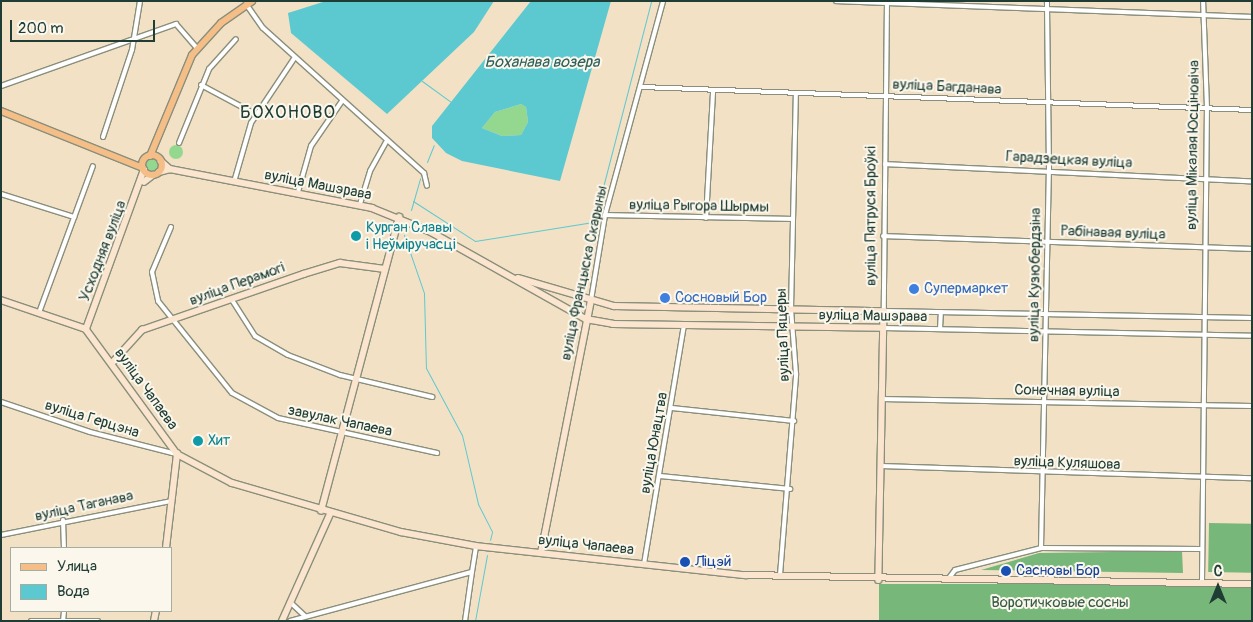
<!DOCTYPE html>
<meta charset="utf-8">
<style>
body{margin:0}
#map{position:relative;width:1253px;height:622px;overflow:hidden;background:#f3e1c5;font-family:Pangolin,sans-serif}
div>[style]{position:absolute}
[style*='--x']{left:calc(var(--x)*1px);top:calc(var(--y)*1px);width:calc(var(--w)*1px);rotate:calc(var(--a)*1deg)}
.green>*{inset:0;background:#94d890}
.round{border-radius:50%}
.forest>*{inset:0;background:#77b87a;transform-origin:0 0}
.water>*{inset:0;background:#5cc9d1}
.stream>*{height:1px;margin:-0.5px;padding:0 0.5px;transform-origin:0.5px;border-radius:0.5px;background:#5cc9d1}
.roads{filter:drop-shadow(1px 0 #898f7c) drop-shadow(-1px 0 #898f7c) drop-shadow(0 1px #898f7c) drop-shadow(0 -1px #898f7c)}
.street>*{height:4px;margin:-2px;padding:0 2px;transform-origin:2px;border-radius:2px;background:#fff}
.secondary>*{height:5.5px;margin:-2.75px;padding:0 2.75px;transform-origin:2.75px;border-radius:2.75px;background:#fbe5cf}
.primary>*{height:6px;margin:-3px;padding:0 3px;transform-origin:3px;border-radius:3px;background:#f6be87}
.primary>.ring{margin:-3px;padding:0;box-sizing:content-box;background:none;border:6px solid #f6be87;border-radius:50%}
.dots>*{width:14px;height:14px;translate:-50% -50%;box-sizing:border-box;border:2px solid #fbf7ec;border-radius:50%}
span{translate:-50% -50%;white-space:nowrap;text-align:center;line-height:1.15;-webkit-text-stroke:4px #fbf7ec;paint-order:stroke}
.street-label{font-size:15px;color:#1f3d34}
.culture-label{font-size:15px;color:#0d838f}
.left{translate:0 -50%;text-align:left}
.shop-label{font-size:15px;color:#366cbe}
.transit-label{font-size:15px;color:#164399}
.park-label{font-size:15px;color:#365c46}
.water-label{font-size:16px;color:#2e605b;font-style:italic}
.quarter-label{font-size:18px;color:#1f3d34;letter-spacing:1px}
.frame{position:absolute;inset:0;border:2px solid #1f3d34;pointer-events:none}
.legend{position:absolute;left:10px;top:547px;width:162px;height:65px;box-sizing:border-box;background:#fbf7ec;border:1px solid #a3ada2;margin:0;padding:6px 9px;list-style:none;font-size:15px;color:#1f3d34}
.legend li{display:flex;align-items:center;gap:10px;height:25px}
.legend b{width:25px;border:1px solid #a3ada2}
.north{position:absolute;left:1193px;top:562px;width:50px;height:50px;-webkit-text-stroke:4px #fbf7ec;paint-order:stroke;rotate:0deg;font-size:14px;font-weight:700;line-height:20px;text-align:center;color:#1f3d34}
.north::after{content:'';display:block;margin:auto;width:18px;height:22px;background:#1f3d34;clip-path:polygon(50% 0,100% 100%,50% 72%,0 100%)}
.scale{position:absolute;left:10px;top:20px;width:145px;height:22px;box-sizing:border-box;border:2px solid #1f3d34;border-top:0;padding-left:6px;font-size:15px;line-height:18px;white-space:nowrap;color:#1f3d34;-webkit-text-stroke:4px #fbf7ec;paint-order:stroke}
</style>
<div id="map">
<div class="green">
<i style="clip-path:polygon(521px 104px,526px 107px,528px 122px,521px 135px,502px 136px,482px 128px,495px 112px)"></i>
<i class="round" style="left:169px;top:145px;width:14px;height:14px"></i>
<i class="round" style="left:145px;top:158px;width:14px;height:14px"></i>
</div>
<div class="forest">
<i style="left:1209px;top:523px;width:43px;height:49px;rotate:1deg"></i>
<i style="clip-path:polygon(1182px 551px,1183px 573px,981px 570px,1039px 553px)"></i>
<i style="left:879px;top:584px;width:373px;height:39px"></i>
</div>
<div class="water">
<i style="clip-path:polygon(326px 1px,494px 1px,474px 32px,387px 114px,291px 33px,288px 13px)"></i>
<i style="clip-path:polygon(evenodd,531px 1px,611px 1px,560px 181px,462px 161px,446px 153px,432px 138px,432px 126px,531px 1px,521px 104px,526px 107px,528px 122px,521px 135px,502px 136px,482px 128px,495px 112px,521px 104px)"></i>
</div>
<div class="stream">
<i style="--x:422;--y:81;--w:36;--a:36"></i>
<i style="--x:427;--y:162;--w:18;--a:-68"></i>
<i style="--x:413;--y:201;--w:74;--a:32.8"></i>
<i style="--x:475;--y:241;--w:121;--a:-9.1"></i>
<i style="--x:594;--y:222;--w:228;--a:-75.5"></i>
<i style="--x:411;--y:210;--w:33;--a:-74"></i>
<i style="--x:404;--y:235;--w:61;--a:71"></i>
<i style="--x:424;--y:293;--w:75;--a:88.5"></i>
<i style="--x:426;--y:368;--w:76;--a:61.8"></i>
<i style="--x:462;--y:435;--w:71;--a:76.9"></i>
<i style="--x:478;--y:504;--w:31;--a:63"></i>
<i style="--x:492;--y:532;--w:8;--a:104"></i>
<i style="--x:475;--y:621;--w:67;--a:-79.7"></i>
</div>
<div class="roads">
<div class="street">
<i style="--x:836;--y:1;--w:416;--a:2.2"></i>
<i style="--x:887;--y:1;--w:310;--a:90.6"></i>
<i style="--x:884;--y:311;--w:368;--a:1.1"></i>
<i style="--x:246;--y:4;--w:29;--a:55"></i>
<i style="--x:263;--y:28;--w:217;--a:42"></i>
<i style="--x:424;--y:173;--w:13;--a:77"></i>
<i style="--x:201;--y:85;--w:61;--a:28.2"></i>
<i style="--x:1;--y:86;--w:186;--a:-19.5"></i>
<i style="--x:176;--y:24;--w:32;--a:49"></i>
<i style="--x:642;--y:87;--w:610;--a:2.16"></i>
<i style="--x:103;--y:137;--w:92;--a:-71.6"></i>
<i style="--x:132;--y:50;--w:50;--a:-80.7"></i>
<i style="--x:179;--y:143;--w:80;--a:-67.9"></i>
<i style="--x:209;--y:69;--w:40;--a:-48"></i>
<i style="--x:885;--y:164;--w:367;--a:2.7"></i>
<i style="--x:234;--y:182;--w:61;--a:-73.9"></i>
<i style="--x:251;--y:123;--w:79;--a:-56.3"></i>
<i style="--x:298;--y:192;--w:48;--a:-74.2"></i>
<i style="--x:311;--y:146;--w:55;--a:-55.4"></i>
<i style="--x:1;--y:194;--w:77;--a:17.5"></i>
<i style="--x:360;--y:204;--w:34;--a:-73"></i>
<i style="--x:370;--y:171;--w:33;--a:-61"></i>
<i style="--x:605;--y:215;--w:188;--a:1.2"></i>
<i style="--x:706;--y:218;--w:127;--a:-86.8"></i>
<i style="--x:171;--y:227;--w:49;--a:112.9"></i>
<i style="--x:152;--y:272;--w:30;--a:78"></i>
<i style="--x:158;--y:301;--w:118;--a:51.2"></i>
<i style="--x:232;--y:393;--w:52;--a:28.5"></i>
<i style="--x:278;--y:418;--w:163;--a:12.4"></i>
<i style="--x:883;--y:236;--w:369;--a:2"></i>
<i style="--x:232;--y:300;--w:43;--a:57.4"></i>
<i style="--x:255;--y:336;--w:38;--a:30"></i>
<i style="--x:288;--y:355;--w:56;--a:21"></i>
<i style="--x:340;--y:375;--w:95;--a:13.4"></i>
<i style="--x:591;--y:300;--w:86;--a:-80.6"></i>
<i style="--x:605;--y:215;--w:222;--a:-74.8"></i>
<i style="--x:40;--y:310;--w:153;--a:-69.8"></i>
<i style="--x:883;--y:328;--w:369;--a:1.2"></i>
<i style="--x:940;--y:329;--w:17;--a:-87"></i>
<i style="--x:881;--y:399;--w:371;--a:1.1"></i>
<i style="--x:1;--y:402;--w:94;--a:18.6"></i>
<i style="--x:90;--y:432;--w:89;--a:14.3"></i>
<i style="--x:672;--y:408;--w:123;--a:6.1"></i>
<i style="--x:881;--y:466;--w:371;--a:1.9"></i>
<i style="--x:660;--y:476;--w:131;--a:5.7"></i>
<i style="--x:63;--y:520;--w:28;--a:88"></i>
<i style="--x:1;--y:535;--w:173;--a:-11.3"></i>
<i style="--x:1041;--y:548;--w:378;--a:-88.8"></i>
<i style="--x:1049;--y:170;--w:169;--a:-90.7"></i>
<i style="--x:644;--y:564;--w:241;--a:-80.5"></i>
<i style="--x:780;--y:575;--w:202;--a:-85.4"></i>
<i style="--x:796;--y:374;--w:65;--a:-94.4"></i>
<i style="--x:791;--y:309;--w:215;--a:-88.7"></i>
<i style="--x:949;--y:578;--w:10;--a:-53"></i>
<i style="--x:955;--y:570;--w:89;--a:-14.3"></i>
<i style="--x:1041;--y:548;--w:160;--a:0.4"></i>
<i style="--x:1202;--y:582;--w:474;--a:-89.4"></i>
<i style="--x:1207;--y:108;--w:107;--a:-92.1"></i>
<i style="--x:291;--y:603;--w:19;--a:43"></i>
<i style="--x:31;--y:621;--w:67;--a:0"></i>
<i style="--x:63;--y:621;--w:10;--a:-84"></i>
<i style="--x:290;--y:621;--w:188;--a:-15.1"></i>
<i style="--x:472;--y:572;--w:26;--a:-81"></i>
<i style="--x:465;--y:621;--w:49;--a:-81.9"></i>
</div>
<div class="secondary">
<i style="--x:161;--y:161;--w:12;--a:42"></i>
<i style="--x:159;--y:172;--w:11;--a:-15"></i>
<i style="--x:170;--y:169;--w:206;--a:10.9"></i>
<i style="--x:372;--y:208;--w:64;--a:22.1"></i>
<i style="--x:431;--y:232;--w:178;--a:29.3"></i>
<i style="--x:586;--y:319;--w:27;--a:10"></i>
<i style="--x:613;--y:324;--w:270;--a:0.8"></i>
<i style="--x:144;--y:182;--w:11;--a:-38"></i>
<i style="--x:518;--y:278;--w:100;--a:16.3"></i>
<i style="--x:614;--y:306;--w:270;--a:1.1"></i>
<i style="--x:884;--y:311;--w:269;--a:91.1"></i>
<i style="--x:1;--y:300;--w:90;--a:18.8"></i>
<i style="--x:86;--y:329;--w:155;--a:53.9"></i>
<i style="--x:177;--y:454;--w:62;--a:27.8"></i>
<i style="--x:232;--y:483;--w:176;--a:16.2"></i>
<i style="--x:401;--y:532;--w:76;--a:10.6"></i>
<i style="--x:476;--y:546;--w:271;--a:6.2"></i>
<i style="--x:745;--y:575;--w:507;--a:1.02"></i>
<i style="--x:86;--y:329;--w:169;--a:-70"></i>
<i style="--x:112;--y:363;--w:45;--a:-47.7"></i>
<i style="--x:142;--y:330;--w:171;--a:-19.1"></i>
<i style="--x:304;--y:274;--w:38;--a:-17"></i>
<i style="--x:340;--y:263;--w:45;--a:7.6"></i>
<i style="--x:321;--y:511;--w:304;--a:-75.1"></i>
<i style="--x:166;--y:548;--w:95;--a:-83.3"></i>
<i style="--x:541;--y:553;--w:257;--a:-78.8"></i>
<i style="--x:154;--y:621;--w:10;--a:-79"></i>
<i style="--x:282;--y:621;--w:117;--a:-65.8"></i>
</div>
<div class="primary">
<i style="--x:1;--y:111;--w:153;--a:21.9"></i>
<i class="ring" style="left:142px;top:155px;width:14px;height:14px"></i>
<i style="--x:150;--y:156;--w:109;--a:-67.4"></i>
<i style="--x:192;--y:55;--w:43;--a:-47.8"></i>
<i style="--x:221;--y:23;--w:38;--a:-35"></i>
</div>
</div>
<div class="dots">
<i style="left:356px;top:236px;background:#0f9aa8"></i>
<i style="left:914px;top:289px;background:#3f7fe0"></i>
<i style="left:665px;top:298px;background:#3f7fe0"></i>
<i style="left:198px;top:441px;background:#0f9aa8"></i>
<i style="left:685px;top:562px;background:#1a4fb4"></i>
<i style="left:1006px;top:571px;background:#1a4fb4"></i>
</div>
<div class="street-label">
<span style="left:947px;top:87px;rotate:3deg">вуліца Багданава</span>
<span style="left:1193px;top:145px;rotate:-89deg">вуліца Мікалая Юсціновіча</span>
<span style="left:1069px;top:160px;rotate:3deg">Гарадзецкая вуліца</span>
<span style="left:318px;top:185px;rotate:11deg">вуліца Машэрава</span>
<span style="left:699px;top:206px;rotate:1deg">вуліца Рыгора Шырмы</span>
<span style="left:871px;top:216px;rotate:-90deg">вуліца Пятруся Броўкі</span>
<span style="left:1113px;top:233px;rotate:2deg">Рабінавая вуліца</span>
<span style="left:103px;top:251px;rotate:-69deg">Усходняя вуліца</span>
<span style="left:584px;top:273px;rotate:-78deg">вуліца Францыска Скарыны</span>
<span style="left:1035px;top:275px;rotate:-89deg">вуліца Кузюбердзіна</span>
<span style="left:237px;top:284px;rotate:-20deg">вуліца Перамогі</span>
<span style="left:873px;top:316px;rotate:1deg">вуліца Машэрава</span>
<span style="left:783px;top:335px;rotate:-92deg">вуліца Пяцеры</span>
<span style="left:146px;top:389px;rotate:54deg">вуліца Чапаева</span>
<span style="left:1067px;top:391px;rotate:1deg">Сонечная вуліца</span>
<span style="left:92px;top:419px;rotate:17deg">вуліца Герцэна</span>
<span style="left:340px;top:421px;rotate:12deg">завулак Чапаева</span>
<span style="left:654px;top:443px;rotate:-80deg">вуліца Юнацтва</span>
<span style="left:1067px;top:463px;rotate:2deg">вуліца Куляшова</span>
<span style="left:84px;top:506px;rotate:-12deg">вуліца Таганава</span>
<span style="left:586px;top:545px;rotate:6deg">вуліца Чапаева</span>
</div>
<div class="culture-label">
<span class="left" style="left:366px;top:236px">Курган Славы<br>і Неўміручасці</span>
<span class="left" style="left:208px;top:441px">Хит</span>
</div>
<div class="shop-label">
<span class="left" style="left:924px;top:289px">Супермаркет</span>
<span class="left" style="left:675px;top:298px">Сосновый Бор</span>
</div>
<div class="transit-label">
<span class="left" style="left:695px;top:562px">Ліцэй</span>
<span class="left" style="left:1016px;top:571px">Сасновы Бор</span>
</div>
<div class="park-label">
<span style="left:1060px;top:603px">Воротичковые сосны</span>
</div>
<div class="water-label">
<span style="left:542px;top:62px">Боханава возера</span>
</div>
<div class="quarter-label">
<span style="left:288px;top:113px">БОХОНОВО</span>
</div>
<div class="frame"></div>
<ul class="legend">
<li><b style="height:6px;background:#f6be87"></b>Улица</li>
<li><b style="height:14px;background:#5cc9d1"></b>Вода</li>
</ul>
<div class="north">С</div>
<div class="scale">200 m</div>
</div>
